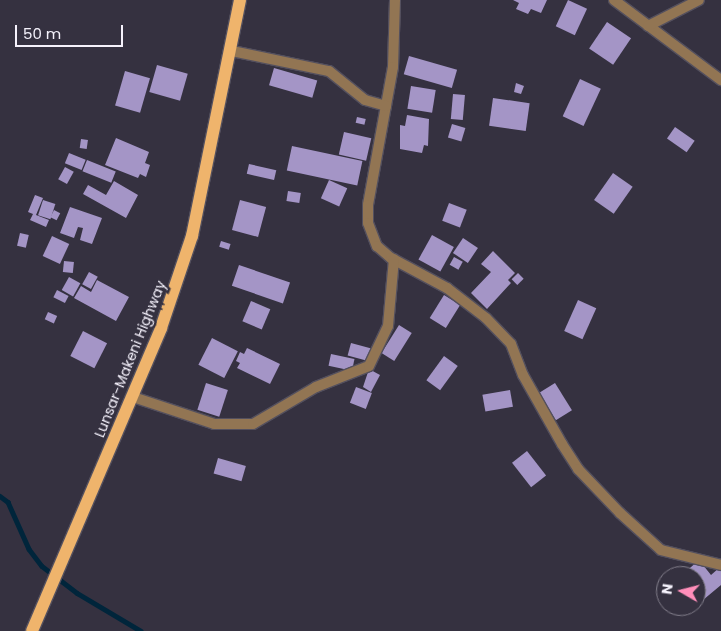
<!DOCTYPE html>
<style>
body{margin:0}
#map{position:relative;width:721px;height:631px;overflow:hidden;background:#353140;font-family:Poppins,sans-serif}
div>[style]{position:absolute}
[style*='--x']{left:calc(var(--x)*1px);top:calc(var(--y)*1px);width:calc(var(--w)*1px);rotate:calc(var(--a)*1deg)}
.stream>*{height:4.5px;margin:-2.25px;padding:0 2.25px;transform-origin:2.25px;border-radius:2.25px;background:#00253b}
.building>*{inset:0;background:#a495c6;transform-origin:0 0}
.roads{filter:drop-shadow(1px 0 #54505e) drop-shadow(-1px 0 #54505e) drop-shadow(0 1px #54505e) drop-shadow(0 -1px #54505e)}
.street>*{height:10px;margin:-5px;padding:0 5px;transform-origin:5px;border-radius:5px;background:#927553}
.primary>*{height:12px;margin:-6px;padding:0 6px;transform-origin:6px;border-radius:6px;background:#efb46c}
span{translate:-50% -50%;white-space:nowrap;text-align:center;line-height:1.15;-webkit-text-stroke:5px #353140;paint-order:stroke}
.street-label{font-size:14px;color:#f5f2fc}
.north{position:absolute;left:656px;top:566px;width:50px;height:50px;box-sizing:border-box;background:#353140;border:1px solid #827e8b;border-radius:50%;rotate:278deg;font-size:14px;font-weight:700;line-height:20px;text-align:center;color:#f5f2fc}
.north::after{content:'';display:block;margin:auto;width:18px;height:22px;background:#ff8eba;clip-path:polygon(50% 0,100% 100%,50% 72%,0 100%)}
.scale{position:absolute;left:15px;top:25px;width:108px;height:22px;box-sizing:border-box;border:2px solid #f5f2fc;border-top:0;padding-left:6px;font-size:15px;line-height:18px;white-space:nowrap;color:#f5f2fc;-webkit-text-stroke:4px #353140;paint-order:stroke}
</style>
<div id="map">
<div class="stream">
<i style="--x:0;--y:496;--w:10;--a:37"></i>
<i style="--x:8;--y:502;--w:51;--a:65.9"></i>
<i style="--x:29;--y:549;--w:21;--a:53"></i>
<i style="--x:42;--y:566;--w:44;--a:37.6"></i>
<i style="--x:77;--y:593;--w:74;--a:30.7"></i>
</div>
<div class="building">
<i style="clip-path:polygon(513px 0,547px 0,541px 13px,531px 9px,528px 14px,516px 9px,519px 3px)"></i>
<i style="left:568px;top:0;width:21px;height:29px;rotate:25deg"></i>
<i style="left:607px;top:22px;width:29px;height:32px;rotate:34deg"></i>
<i style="left:409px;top:56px;width:50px;height:19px;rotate:16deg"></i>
<i style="left:157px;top:65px;width:32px;height:28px;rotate:16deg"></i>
<i style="left:274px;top:68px;width:45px;height:18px;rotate:16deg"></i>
<i style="left:125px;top:71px;width:26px;height:36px;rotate:16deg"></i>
<i style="left:580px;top:79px;width:23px;height:41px;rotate:25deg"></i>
<i style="clip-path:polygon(516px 83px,524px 86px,521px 94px,514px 92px)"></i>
<i style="left:411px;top:86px;width:25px;height:23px;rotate:9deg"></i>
<i style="left:453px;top:94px;width:12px;height:25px;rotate:5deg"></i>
<i style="left:493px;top:98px;width:37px;height:28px;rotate:8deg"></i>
<i style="clip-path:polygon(407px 115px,429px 119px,428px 146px,424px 145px,422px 153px,400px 149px,400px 125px,405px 126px)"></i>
<i style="left:357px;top:117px;width:9px;height:6px;rotate:13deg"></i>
<i style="left:452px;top:124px;width:14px;height:14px;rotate:17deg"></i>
<i style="left:675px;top:127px;width:24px;height:14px;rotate:35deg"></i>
<i style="left:344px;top:132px;width:28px;height:23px;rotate:13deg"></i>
<i style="clip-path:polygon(116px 138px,149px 152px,145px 163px,150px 165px,146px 177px,140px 174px,138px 178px,105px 165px)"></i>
<i style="left:81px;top:139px;width:7px;height:9px;rotate:8deg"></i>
<i style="left:292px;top:146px;width:72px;height:25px;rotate:12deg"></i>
<i style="left:69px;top:153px;width:18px;height:11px;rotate:22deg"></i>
<i style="left:87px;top:160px;width:31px;height:12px;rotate:22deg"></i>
<i style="left:249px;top:164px;width:28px;height:10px;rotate:13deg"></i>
<i style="left:65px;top:167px;width:10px;height:14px;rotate:29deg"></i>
<i style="left:613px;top:173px;width:24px;height:33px;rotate:35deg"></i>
<i style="left:329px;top:180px;width:20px;height:20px;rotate:24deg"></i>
<i style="clip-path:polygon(114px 181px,138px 195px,126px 218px,83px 194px,88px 185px,106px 195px)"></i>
<i style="left:288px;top:191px;width:13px;height:10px;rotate:9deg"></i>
<i style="clip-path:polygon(35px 195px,43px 198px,36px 215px,49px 220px,46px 227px,30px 220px,33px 214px,28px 212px)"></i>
<i style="left:43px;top:200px;width:13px;height:16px;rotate:18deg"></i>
<i style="left:240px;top:200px;width:27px;height:31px;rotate:15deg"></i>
<i style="left:449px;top:203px;width:19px;height:19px;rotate:21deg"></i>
<i style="clip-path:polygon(70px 207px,102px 218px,92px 244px,80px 240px,83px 228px,78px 227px,74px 238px,60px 233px)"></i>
<i style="left:54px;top:210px;width:7px;height:8px;rotate:27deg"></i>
<i style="left:20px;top:233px;width:9px;height:13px;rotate:13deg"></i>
<i style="left:432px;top:235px;width:25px;height:28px;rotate:29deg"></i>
<i style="left:52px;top:236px;width:19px;height:22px;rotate:25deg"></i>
<i style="left:463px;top:238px;width:18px;height:18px;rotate:34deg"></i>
<i style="left:221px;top:241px;width:10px;height:6px;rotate:17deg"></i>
<i style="clip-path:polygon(493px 251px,515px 273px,508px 280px,511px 283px,487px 309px,471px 293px,491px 272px,481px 264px)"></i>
<i style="left:454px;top:257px;width:10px;height:9px;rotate:29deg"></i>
<i style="left:64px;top:261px;width:10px;height:11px;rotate:6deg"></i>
<i style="left:239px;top:265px;width:54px;height:22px;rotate:19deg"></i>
<i style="left:89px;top:272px;width:10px;height:14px;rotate:29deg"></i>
<i style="left:518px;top:273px;width:8px;height:9px;rotate:45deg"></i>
<i style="left:69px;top:277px;width:13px;height:15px;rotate:29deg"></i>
<i style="clip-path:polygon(97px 280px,129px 297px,116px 321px,74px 298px,81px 286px,91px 292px)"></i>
<i style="left:57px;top:290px;width:13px;height:8px;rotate:27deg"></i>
<i style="left:444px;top:295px;width:19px;height:27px;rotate:32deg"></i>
<i style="left:578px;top:300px;width:20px;height:34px;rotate:24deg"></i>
<i style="left:251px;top:301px;width:21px;height:22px;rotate:23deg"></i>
<i style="left:48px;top:312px;width:10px;height:8px;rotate:24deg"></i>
<i style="left:399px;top:325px;width:15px;height:33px;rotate:32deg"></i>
<i style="left:83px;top:331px;width:27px;height:28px;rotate:27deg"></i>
<i style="left:212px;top:338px;width:29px;height:30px;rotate:27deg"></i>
<i style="left:351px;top:343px;width:24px;height:13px;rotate:15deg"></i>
<i style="clip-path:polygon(247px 348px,280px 364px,270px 384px,237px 368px,240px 363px,236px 361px,240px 352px,244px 354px)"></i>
<i style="left:331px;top:354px;width:24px;height:12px;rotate:12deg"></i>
<i style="left:444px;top:356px;width:17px;height:30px;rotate:36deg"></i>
<i style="clip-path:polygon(369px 369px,380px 375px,371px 392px,363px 387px)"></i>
<i style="left:206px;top:383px;width:23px;height:28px;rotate:18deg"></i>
<i style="left:555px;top:383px;width:32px;height:19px;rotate:58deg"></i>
<i style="left:356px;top:387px;width:17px;height:17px;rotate:21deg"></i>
<i style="left:510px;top:390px;width:17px;height:28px;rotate:80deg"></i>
<i style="left:527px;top:451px;width:31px;height:19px;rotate:52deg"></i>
<i style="left:218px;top:458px;width:29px;height:16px;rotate:16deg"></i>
<i style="clip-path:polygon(699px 560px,711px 575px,719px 568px,721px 570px,721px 585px,703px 600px,696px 591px,696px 576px,682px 575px)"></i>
</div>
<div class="roads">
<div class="street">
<i style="--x:395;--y:0;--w:67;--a:91.7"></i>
<i style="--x:393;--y:67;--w:140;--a:100.3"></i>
<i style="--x:368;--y:205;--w:18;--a:90"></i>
<i style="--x:368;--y:223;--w:25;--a:69"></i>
<i style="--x:377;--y:246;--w:18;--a:41"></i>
<i style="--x:391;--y:258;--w:64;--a:28.2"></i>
<i style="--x:447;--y:288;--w:49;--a:37.6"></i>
<i style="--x:486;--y:318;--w:36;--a:46"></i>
<i style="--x:511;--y:344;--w:33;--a:69"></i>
<i style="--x:523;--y:375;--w:79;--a:60.5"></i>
<i style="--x:562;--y:444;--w:30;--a:57"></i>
<i style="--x:578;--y:469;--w:61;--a:46.3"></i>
<i style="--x:620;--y:513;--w:55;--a:42.1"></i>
<i style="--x:661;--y:550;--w:62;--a:14"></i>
<i style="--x:614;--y:0;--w:134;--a:36.8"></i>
<i style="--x:648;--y:26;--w:57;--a:-27"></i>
<i style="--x:232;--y:51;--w:99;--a:11.7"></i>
<i style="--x:329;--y:71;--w:46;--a:38.9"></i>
<i style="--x:365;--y:100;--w:22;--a:16"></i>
<i style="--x:133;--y:397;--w:85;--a:18.4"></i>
<i style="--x:214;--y:424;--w:39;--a:0"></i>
<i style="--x:253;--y:424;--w:73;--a:-30.4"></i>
<i style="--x:316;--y:387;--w:57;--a:-21.6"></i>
<i style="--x:369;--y:366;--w:44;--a:-64.6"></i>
<i style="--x:388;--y:326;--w:67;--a:-84.9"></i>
</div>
<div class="primary">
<i style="--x:32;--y:631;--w:329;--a:-66.9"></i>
<i style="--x:161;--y:328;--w:97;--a:-71.4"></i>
<i style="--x:192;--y:236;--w:241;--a:-78.5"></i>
</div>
</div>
<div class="street-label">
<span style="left:130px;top:359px;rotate:-68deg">Lunsar-Makeni Highway</span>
</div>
<div class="north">N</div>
<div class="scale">50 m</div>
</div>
